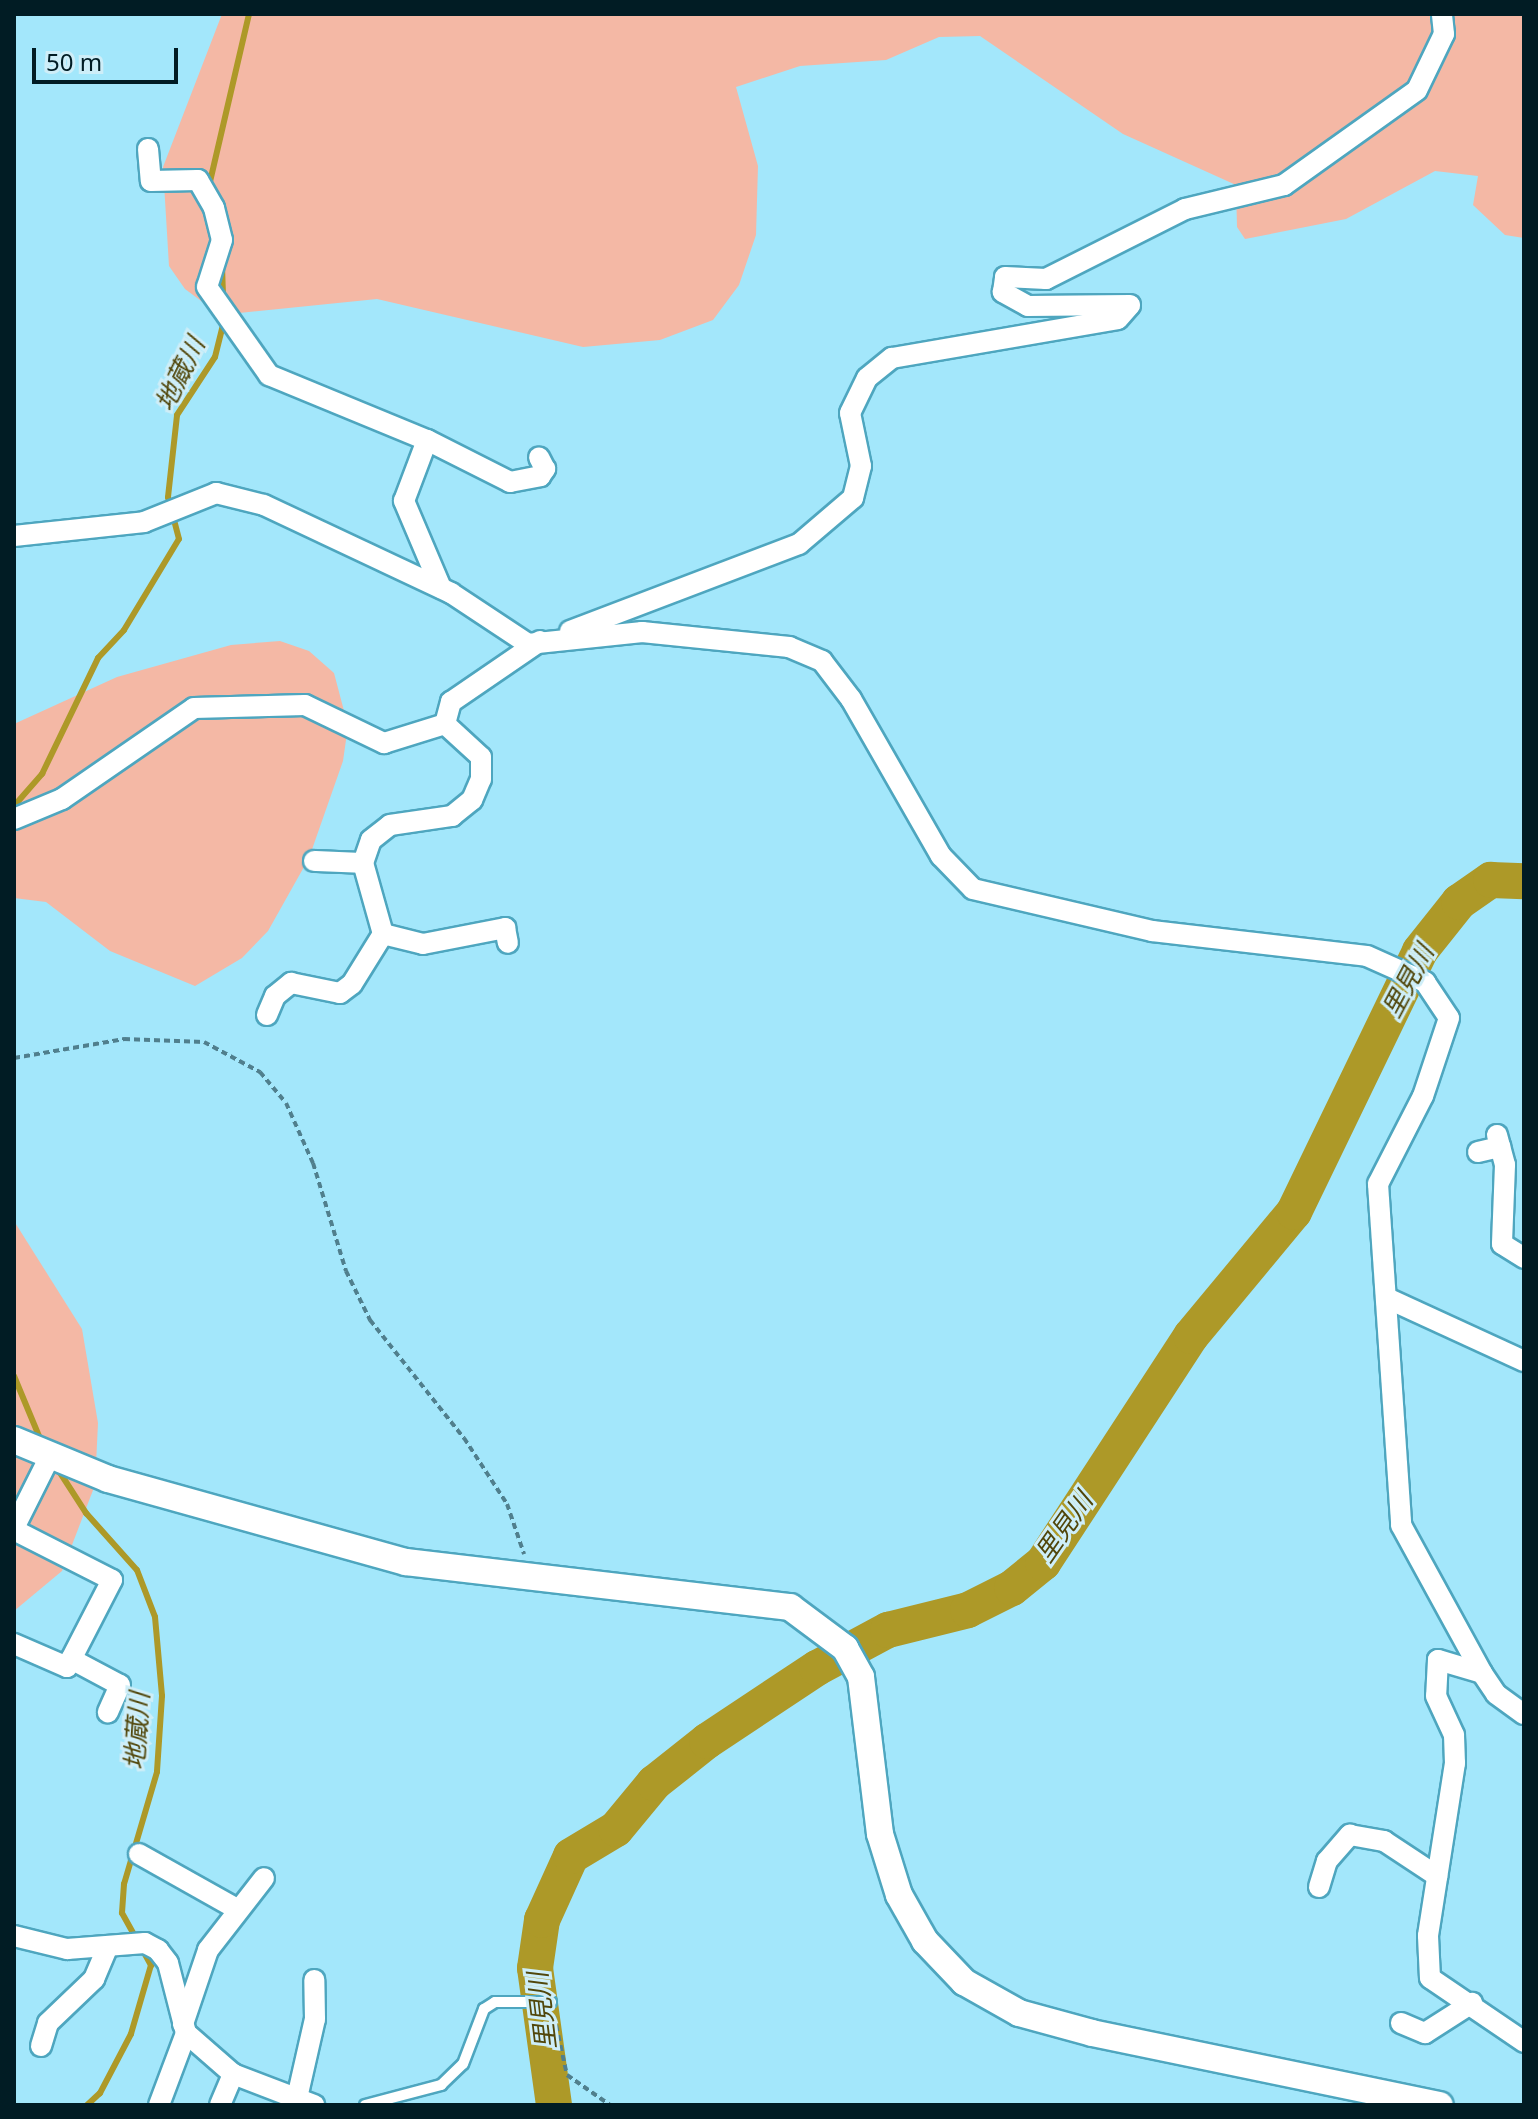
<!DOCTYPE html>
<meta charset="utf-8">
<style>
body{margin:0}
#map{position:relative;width:1538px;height:2119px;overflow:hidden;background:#a3e7fb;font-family:"Noto Sans","Noto Sans JP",sans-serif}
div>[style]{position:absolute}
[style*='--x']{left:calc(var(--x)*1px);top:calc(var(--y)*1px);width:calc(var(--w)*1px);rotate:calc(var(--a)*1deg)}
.green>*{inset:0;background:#f4b8a5}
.stream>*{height:6px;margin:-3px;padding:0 3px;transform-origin:3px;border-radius:3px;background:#ad9928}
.river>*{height:36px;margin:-18px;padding:0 18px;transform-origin:18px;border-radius:18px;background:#ad9928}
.path>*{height:4px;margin-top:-2px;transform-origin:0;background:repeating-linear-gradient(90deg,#507f8d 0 6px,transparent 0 10px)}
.roads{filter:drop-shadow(2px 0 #4ea6bf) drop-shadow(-2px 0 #4ea6bf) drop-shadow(0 2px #4ea6bf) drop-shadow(0 -2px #4ea6bf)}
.service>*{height:10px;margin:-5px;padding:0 5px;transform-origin:5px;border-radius:5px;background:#fff}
.minor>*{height:20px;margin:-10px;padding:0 10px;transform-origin:10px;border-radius:10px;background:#fff}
.tertiary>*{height:26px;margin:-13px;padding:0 13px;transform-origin:13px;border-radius:13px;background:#fff}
span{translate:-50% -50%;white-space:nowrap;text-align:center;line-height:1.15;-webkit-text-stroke:6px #ceeef8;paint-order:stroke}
.water-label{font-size:26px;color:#51460a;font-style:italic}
.frame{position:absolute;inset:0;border:16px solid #011c24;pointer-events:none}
.scale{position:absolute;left:32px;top:48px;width:146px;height:36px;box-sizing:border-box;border:4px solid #011c24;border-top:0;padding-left:10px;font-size:24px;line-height:28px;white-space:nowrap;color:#011c24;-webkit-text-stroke:6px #ceeef8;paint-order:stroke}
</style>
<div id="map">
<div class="green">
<i style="clip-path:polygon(222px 14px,1524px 14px,1524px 238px,1505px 235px,1473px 205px,1478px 176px,1435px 171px,1346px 219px,1245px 239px,1237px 227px,1236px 185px,1123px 134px,980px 36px,939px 37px,886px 60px,800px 66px,736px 87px,758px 166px,756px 235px,739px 285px,713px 320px,660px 340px,583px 347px,377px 299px,220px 315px,185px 289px,169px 266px,163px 167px)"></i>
<i style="clip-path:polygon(280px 641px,309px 651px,334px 673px,348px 726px,343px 761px,309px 858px,268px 931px,242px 958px,195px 986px,110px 951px,46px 902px,14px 898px,14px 724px,117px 677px,231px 645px)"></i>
<i style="clip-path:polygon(14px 1221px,82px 1329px,98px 1423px,95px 1485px,62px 1571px,14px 1611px)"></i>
</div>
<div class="stream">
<i style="--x:209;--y:186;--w:177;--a:-76.9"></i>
<i style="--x:222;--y:266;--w:33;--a:88"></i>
<i style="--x:14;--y:806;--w:43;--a:-48.8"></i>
<i style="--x:42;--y:774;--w:129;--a:-64.2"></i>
<i style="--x:98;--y:658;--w:38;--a:-47"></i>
<i style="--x:124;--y:630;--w:106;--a:-58.9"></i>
<i style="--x:179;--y:539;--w:43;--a:-104.7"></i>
<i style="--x:168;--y:497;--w:82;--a:-83.7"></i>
<i style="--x:177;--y:415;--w:69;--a:-56.8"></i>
<i style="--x:215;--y:357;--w:36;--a:-76"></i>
<i style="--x:14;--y:1376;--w:70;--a:67.4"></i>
<i style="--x:57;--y:1468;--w:54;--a:57.2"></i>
<i style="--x:86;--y:1513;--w:76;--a:48.2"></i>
<i style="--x:137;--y:1570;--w:50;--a:69"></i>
<i style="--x:155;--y:1617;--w:79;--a:84.9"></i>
<i style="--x:162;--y:1696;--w:76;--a:93.8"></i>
<i style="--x:157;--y:1772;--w:117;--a:106.4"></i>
<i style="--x:124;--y:1884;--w:29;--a:94"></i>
<i style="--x:122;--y:1913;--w:60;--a:60.9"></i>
<i style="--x:151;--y:1965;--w:72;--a:106.2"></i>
<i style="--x:131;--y:2034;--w:67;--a:117.7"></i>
<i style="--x:100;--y:2093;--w:18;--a:137"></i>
</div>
<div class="river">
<i style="--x:554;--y:2105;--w:138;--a:-97.9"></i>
<i style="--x:535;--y:1968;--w:49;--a:-81.7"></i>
<i style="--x:542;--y:1920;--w:70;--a:-65.6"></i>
<i style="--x:571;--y:1856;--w:52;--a:-31"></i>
<i style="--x:616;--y:1829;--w:60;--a:-50.4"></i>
<i style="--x:654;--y:1783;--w:68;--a:-38.4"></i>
<i style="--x:707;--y:1741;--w:132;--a:-33.6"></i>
<i style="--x:817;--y:1668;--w:81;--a:-28.2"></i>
<i style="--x:888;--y:1630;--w:82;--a:-14"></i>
<i style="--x:968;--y:1610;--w:49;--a:-26.6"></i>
<i style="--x:1012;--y:1588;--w:40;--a:-39"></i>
<i style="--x:1043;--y:1563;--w:271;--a:-56.9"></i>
<i style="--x:1191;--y:1336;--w:161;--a:-50.3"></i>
<i style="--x:1294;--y:1212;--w:290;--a:-64.2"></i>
<i style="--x:1420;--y:951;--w:63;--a:-51.5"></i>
<i style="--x:1459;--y:902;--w:39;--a:-35"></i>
<i style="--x:1491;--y:880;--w:33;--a:2"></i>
</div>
<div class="path">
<i style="--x:14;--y:1058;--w:112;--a:-9.8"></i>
<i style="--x:124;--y:1039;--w:80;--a:2.1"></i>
<i style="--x:204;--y:1042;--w:64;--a:28.2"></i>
<i style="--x:260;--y:1072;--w:40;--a:50"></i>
<i style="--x:286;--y:1103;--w:66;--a:65.8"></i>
<i style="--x:313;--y:1163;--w:113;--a:73"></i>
<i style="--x:346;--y:1271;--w:55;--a:63.9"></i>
<i style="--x:370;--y:1320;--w:151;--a:51.5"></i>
<i style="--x:464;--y:1438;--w:79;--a:56.9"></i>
<i style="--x:507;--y:1504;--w:53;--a:71.2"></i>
<i style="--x:554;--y:2016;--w:60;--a:77.6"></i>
<i style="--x:567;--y:2075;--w:52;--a:34.9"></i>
</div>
<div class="roads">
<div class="service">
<i style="--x:365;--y:2105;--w:79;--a:-14.7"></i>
<i style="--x:441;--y:2085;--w:30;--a:-44"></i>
<i style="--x:463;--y:2064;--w:59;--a:-69.1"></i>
<i style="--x:484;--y:2009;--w:13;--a:-32"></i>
<i style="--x:495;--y:2002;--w:56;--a:0"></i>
</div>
<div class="minor">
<i style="--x:148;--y:149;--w:32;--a:85"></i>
<i style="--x:151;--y:181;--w:47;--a:-1.2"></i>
<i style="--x:198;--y:180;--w:32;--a:60"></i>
<i style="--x:214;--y:208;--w:33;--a:76"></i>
<i style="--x:222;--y:240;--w:49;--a:107.7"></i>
<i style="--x:207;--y:287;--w:108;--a:54.8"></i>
<i style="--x:269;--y:375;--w:171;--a:22.4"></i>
<i style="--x:14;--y:536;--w:131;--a:-6.1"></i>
<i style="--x:144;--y:522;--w:78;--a:-21.9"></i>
<i style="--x:216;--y:493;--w:49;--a:14"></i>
<i style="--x:264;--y:505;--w:207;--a:25.2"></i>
<i style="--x:451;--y:593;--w:92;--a:33.5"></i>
<i style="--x:528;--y:644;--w:115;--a:-6"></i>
<i style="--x:642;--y:632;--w:148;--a:5.8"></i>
<i style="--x:789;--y:647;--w:36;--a:23"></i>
<i style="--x:822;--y:661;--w:48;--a:52.7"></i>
<i style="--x:851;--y:699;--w:181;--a:60.2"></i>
<i style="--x:941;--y:856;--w:46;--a:45.9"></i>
<i style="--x:973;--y:889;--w:184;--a:13.2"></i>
<i style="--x:1152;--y:931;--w:216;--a:6.6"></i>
<i style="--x:1367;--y:956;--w:64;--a:24.1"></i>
<i style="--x:1425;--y:982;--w:43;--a:56.3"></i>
<i style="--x:1449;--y:1018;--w:82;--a:108.4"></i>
<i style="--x:1423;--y:1096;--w:99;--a:117.1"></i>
<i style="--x:1378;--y:1184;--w:342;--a:86.1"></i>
<i style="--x:1401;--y:1525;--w:169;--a:61.3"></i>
<i style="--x:1482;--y:1673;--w:25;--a:56"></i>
<i style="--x:1496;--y:1694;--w:34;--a:36"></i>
<i style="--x:441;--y:588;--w:95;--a:-113"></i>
<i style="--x:404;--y:501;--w:65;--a:-69.3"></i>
<i style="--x:427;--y:440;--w:93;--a:26.8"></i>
<i style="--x:510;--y:482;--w:31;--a:-11"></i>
<i style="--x:540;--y:476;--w:9;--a:-54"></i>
<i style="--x:545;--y:469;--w:13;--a:-117"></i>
<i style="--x:570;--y:631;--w:245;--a:-20.8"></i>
<i style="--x:799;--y:544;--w:71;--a:-40.4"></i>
<i style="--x:853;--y:498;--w:33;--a:-76"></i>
<i style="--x:861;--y:466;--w:54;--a:-101.7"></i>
<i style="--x:850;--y:413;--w:39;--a:-64"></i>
<i style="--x:867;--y:378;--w:32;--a:-39"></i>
<i style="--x:892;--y:358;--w:229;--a:-9.8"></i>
<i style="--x:1118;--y:319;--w:18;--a:-49"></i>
<i style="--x:1130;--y:305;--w:102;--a:179.4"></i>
<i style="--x:1028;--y:306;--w:29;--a:-151"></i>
<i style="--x:1003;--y:292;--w:15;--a:-82"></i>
<i style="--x:1005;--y:277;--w:41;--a:2.8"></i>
<i style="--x:1046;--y:279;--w:156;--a:-26.7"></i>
<i style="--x:1185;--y:209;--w:102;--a:-13.6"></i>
<i style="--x:1284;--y:185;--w:163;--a:-35.5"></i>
<i style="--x:1417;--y:90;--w:62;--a:-64.3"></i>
<i style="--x:1444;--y:34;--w:20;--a:-96"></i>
<i style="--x:14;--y:819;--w:52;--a:-22.6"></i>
<i style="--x:62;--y:799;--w:160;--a:-34.6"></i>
<i style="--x:194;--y:708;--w:111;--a:-1.5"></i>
<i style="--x:305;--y:705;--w:88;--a:25.7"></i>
<i style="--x:384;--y:743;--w:64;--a:-17.3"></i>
<i style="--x:314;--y:861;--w:49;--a:2.3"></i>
<i style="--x:383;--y:934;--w:41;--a:14"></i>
<i style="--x:423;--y:944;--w:84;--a:-11"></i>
<i style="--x:505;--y:928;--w:15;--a:79"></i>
<i style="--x:267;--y:1015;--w:21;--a:-67"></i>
<i style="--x:275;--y:996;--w:21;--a:-39"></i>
<i style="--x:291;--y:983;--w:50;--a:11.5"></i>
<i style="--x:340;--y:993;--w:15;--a:-37"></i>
<i style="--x:352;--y:984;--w:59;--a:-58.2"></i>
<i style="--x:383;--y:934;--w:74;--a:-105.7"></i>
<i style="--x:363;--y:863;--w:24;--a:-71"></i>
<i style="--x:371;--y:840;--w:24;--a:-38"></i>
<i style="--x:390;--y:825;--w:63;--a:-8.3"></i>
<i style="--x:452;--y:816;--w:26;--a:-39"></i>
<i style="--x:472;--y:800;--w:23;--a:-67"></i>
<i style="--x:481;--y:779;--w:22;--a:-90"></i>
<i style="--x:481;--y:757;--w:49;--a:-137.5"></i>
<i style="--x:445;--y:724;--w:23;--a:-75"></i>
<i style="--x:451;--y:702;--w:108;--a:-34.4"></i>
<i style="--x:1497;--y:1135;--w:31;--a:75"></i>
<i style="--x:1505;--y:1165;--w:79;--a:92.2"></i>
<i style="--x:1502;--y:1244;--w:26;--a:32"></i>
<i style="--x:1478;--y:1152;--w:23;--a:-13"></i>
<i style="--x:1389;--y:1299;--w:149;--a:24.7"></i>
<i style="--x:14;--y:1528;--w:80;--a:-63.4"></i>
<i style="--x:14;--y:1530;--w:110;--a:27"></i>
<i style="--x:112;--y:1580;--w:98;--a:117.3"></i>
<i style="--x:67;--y:1667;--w:58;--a:-156.5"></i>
<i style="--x:71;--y:1659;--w:55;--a:28"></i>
<i style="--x:120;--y:1685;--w:30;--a:114"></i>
<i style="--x:1482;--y:1673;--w:46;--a:-163.5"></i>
<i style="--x:1438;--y:1660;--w:36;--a:93"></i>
<i style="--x:1436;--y:1696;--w:43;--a:65.2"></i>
<i style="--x:1454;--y:1735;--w:28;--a:88"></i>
<i style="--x:1455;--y:1763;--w:175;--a:98.9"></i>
<i style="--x:1428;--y:1936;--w:42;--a:87.3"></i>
<i style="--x:1430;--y:1978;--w:114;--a:34.2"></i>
<i style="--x:139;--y:1854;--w:112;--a:29.3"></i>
<i style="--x:1319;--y:1887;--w:27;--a:-73"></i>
<i style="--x:1327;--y:1861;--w:35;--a:-49"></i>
<i style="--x:1350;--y:1835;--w:35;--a:10"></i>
<i style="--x:1384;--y:1841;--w:64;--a:33.4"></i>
<i style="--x:14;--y:1936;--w:55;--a:13.8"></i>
<i style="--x:67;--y:1949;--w:78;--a:-4.4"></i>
<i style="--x:145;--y:1943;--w:15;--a:28"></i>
<i style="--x:158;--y:1950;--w:16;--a:52"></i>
<i style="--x:168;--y:1963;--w:72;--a:75.6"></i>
<i style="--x:186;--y:2033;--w:62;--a:41.1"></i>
<i style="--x:233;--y:2074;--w:87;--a:20.9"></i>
<i style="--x:1401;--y:2023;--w:26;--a:23"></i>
<i style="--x:1425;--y:2033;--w:56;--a:-32.6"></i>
<i style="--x:183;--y:2024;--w:78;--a:-71.3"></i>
<i style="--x:208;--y:1950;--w:91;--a:-52.1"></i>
<i style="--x:41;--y:2046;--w:24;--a:-73"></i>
<i style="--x:48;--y:2023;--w:64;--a:-43.7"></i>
<i style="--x:94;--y:1979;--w:34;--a:-67"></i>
<i style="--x:297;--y:2098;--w:81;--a:-77.2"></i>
<i style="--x:315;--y:2019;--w:39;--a:-91"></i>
<i style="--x:159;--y:2105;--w:77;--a:-69.4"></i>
<i style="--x:220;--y:2105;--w:34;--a:-67"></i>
</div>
<div class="tertiary">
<i style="--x:14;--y:1440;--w:102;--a:22.5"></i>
<i style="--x:108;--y:1479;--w:309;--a:15.6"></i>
<i style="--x:406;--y:1562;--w:387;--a:6.7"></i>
<i style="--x:790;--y:1607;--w:69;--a:36.7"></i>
<i style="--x:845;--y:1648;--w:33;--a:61"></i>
<i style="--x:861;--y:1677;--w:158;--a:83.1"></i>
<i style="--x:880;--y:1834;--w:64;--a:72.7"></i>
<i style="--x:899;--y:1895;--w:53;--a:60.5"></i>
<i style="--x:925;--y:1941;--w:57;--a:46.4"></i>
<i style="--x:964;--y:1982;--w:63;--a:29.4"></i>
<i style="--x:1019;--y:2013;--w:76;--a:15.3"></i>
<i style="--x:1092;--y:2033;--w:355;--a:11.7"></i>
</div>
</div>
<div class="water-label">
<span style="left:180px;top:374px;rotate:-64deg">地蔵川</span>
<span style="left:1408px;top:981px;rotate:-62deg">里見川</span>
<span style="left:1064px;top:1527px;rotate:-55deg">里見川</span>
<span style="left:137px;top:1731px;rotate:-86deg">地蔵川</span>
<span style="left:542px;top:2011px;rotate:-97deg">里見川</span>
</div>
<div class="frame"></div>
<div class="scale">50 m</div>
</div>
